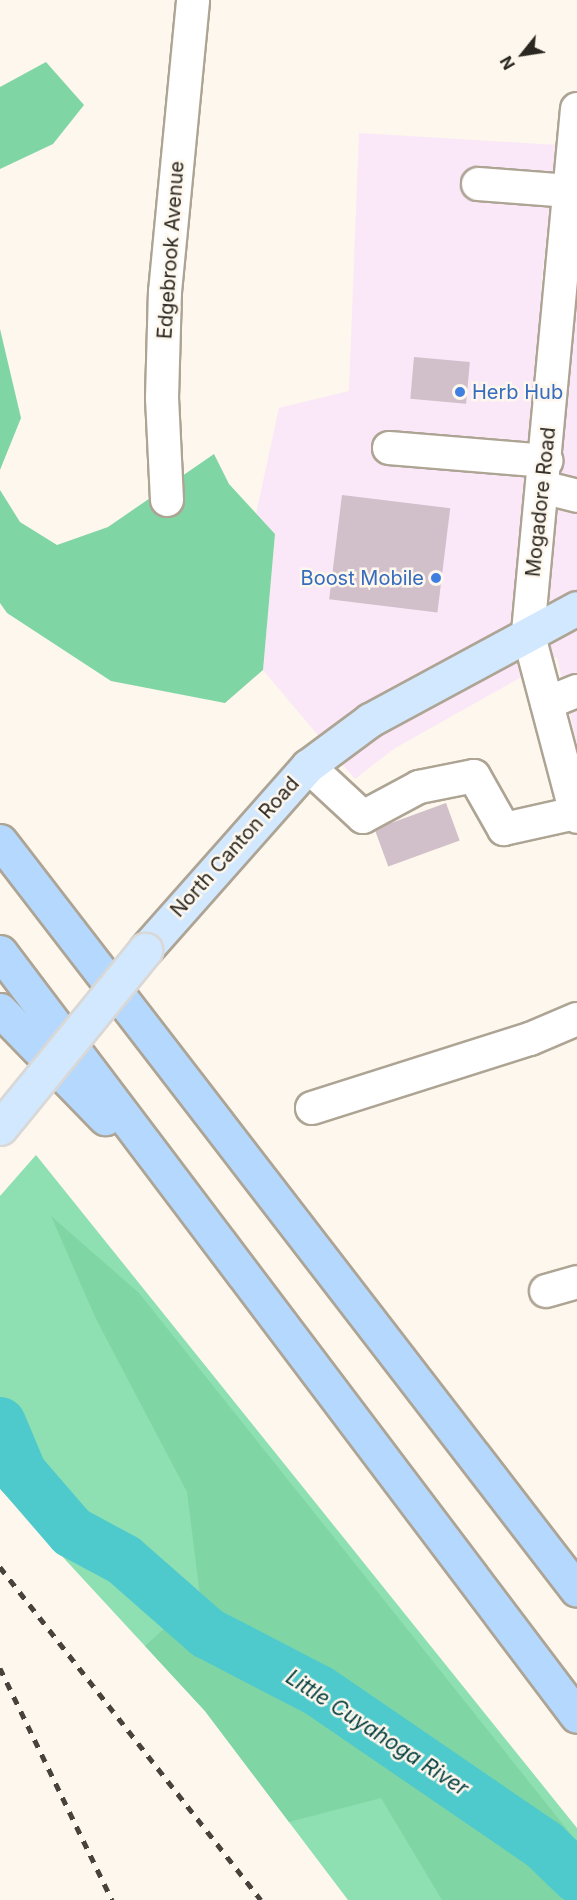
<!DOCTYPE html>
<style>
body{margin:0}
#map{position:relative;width:577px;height:1900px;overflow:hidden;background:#fdf7ed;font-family:Inter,sans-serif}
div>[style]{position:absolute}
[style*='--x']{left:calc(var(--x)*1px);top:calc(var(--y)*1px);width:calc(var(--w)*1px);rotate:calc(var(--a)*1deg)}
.commercial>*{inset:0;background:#fae7f8}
.green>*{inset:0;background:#8edfb1}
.forest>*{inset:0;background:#80d5a5}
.river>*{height:52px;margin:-26px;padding:0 26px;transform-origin:26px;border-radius:26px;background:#4fcacc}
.building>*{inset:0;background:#d1bfca;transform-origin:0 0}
.roads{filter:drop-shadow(2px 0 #aea494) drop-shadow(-2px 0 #aea494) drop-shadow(0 2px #aea494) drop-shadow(0 -2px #aea494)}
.minor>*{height:32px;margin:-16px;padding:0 16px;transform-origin:16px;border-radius:16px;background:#fff}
.major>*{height:33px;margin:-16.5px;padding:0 16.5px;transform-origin:16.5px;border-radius:16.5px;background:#d2e8fe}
.highway>*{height:33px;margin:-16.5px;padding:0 16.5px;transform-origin:16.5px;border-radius:16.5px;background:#b4d8fe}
.rail>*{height:4.5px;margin-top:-2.25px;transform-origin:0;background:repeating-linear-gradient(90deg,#47433c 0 8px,transparent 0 16px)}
.bridges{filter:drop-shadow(2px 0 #d9d8d7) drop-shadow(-2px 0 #d9d8d7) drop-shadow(0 2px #d9d8d7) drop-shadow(0 -2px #d9d8d7)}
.major-bridge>*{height:33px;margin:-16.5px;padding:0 16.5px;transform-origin:16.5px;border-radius:16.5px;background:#d2e8fe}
.dots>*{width:16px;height:16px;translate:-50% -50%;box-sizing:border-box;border:3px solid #fdf7ed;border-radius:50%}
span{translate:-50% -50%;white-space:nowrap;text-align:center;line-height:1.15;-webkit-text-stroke:5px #fdf7ed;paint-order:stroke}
.street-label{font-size:20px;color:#2b2721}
.shop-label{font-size:20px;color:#366cbe}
.left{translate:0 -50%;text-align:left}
.right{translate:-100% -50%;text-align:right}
.water-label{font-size:21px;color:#043f40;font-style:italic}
.north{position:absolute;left:493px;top:24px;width:60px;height:60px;-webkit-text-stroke:4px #fdf7ed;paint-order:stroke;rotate:240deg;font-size:16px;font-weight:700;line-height:24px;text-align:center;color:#2b2721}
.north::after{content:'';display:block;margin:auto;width:21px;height:27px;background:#2b2721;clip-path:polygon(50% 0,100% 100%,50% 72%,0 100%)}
</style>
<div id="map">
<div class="commercial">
<i style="clip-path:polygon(359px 133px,556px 145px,541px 287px,577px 294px,577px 745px,557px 657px,395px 748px,355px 779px,263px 670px,275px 534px,256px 514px,279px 408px,349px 391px)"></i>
</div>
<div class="green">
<i style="clip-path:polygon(36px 1155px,577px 1828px,577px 1900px,348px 1900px,205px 1711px,0 1489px,0 1196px)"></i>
</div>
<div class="forest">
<i style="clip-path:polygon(46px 62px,84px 105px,53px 144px,0 169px,0 87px)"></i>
<i style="clip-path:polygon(0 329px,21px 418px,0 470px)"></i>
<i style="clip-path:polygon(214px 454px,229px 484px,275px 534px,263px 670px,225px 703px,111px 681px,7px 613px,0 603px,0 490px,20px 522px,57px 545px,108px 527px)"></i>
<i style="clip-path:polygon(51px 1216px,139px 1293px,577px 1842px,577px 1900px,442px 1900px,381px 1798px,289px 1822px,205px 1711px,145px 1646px,200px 1596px,187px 1492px,96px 1319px)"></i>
</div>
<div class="river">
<i style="--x:0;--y:1423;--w:54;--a:67.2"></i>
<i style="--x:21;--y:1473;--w:78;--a:49.2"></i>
<i style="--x:72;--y:1532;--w:59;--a:28.3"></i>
<i style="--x:124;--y:1560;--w:111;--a:41.3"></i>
<i style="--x:207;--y:1633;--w:126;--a:27.4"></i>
<i style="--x:319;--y:1691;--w:273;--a:34.4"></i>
<i style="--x:544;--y:1845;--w:46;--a:44.1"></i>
</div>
<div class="building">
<i style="left:414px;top:357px;width:56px;height:42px;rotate:5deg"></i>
<i style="left:342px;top:495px;width:109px;height:105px;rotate:7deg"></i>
<i style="left:446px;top:803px;width:40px;height:76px;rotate:70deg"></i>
</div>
<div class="roads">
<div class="minor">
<i style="--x:577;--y:109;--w:525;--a:95.35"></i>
<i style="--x:528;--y:632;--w:191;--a:75.2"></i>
<i style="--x:478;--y:184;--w:92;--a:4.4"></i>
<i style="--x:389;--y:448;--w:158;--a:4.7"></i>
<i style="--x:542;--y:487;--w:36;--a:14"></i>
<i style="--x:167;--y:500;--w:102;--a:-92.8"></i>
<i style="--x:162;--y:398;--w:106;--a:-88.4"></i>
<i style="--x:165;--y:292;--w:293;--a:-84.5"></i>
<i style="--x:547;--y:703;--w:32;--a:-22"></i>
<i style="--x:308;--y:766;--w:75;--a:42.8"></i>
<i style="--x:363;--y:817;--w:64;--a:-28.2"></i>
<i style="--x:419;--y:787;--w:56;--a:-11.3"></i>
<i style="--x:474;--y:776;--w:61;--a:60.5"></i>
<i style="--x:504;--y:829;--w:74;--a:-12.5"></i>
<i style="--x:312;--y:1108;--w:229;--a:-17.6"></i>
<i style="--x:530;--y:1039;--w:51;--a:-23.1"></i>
<i style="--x:546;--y:1291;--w:32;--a:-16"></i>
</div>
<div class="major">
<i style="--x:145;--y:950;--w:246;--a:-48.5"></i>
<i style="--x:308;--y:766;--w:77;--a:-36.6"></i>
<i style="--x:370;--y:720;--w:235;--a:-28.4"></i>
</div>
<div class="highway">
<i style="--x:0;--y:841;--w:945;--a:52.39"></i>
<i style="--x:0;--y:952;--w:957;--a:52.94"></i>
<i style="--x:0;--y:1010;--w:151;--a:45.8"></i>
</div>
</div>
<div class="rail">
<i style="--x:0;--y:1567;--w:423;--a:51.9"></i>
<i style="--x:0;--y:1668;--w:258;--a:64.2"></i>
</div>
<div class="bridges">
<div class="major-bridge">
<i style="--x:0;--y:1128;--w:230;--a:-50.8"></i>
</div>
</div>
<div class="dots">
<i style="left:460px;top:392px;background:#3f7fe0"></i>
<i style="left:436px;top:578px;background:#3f7fe0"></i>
</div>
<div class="street-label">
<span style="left:171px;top:250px;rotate:-86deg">Edgebrook Avenue</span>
<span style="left:541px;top:502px;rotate:-84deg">Mogadore Road</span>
<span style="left:235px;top:847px;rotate:-48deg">North Canton Road</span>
</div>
<div class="shop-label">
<span class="left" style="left:472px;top:392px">Herb Hub</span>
<span class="right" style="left:424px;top:578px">Boost Mobile</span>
</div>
<div class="water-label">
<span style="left:377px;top:1733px;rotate:33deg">Little Cuyahoga River</span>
</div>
<div class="north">N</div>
</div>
